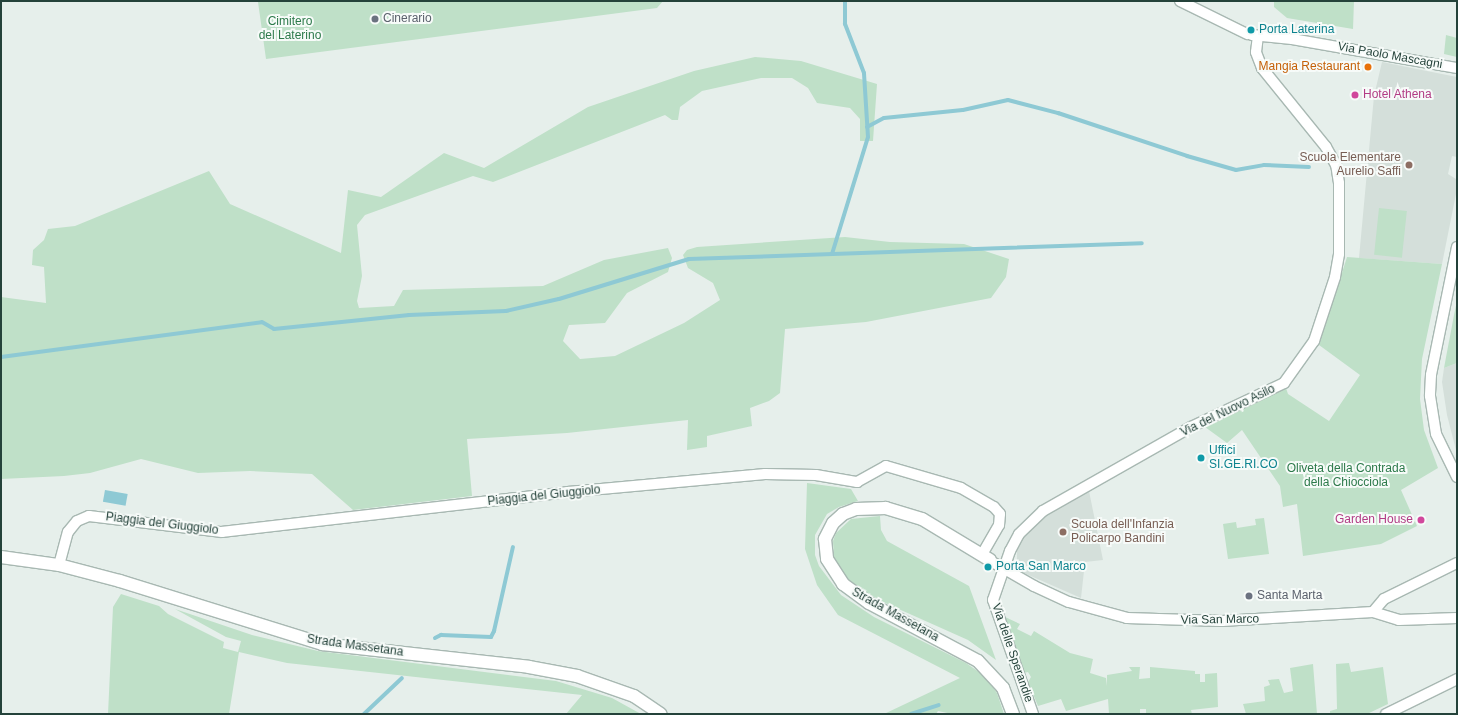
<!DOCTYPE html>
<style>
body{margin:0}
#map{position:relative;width:1458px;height:715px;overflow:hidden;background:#e6efeb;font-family:Helvetica,sans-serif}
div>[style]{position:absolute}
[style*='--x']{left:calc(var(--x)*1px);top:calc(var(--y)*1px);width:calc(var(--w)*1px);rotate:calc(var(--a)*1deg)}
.built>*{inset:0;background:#d4dfda}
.green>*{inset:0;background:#bfe0c8;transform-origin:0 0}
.water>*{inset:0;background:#8ec9d4;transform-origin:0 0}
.stream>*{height:4px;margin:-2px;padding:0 2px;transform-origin:2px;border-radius:2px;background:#8ec9d4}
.roads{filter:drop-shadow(1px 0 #a8b8b2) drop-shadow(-1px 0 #a8b8b2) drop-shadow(0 1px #a8b8b2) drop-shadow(0 -1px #a8b8b2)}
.street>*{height:10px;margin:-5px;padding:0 5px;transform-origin:5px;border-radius:5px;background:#fff}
.secondary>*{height:12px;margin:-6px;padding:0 6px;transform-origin:6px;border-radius:6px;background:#fff}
.dots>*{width:11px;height:11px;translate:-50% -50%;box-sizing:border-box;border:2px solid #f7fbf9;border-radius:50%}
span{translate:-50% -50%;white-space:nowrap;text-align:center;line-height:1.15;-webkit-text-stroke:4px #f7fbf9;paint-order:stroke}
.worship-label{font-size:12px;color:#5b616d}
.left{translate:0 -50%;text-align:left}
.park-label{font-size:12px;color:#2d7a4b}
.culture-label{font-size:12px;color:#0d838f}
.street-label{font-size:12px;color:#24423a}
.food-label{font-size:12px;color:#c56008}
.right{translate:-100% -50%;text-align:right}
.hotel-label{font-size:12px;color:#b23c85}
.education-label{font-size:12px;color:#785e54}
.frame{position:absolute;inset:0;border:2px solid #24423a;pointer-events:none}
</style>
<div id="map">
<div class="built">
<i style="clip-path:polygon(1382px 62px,1457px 77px,1457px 157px,1452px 156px,1448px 174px,1456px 179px,1457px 189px,1442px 264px,1359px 258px,1374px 96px)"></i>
<i style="clip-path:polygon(1457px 363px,1457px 454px,1447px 415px,1442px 382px,1444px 368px)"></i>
<i style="clip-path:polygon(1089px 491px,1103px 560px,1085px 562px,1081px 598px,1017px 570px,1017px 546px,1039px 518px)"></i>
</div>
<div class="green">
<i style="clip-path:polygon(234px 1px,663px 1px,657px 8px,266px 59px,258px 2px)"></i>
<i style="clip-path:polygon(1274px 1px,1354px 1px,1353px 29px,1287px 18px,1274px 7px)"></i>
<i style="clip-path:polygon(1446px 35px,1457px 38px,1457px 57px,1444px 54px)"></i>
<i style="clip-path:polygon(755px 57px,801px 61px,877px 84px,873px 141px,860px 141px,860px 119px,850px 108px,817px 103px,808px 88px,792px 78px,761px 78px,702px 91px,680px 107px,678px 120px,672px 120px,665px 115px,493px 182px,473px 176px,365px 215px,357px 225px,362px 276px,357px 301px,359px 308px,394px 306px,403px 290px,543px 286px,604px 260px,668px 248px,672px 258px,668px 272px,627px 293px,605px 323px,569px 325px,563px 341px,580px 359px,615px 356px,684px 323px,720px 300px,713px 283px,688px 268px,683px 255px,687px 250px,697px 247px,845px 237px,890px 242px,964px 244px,1009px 259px,1006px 277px,991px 298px,866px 322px,785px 329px,780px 393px,769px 401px,750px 408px,752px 426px,707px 436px,707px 447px,687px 450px,688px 420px,567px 433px,467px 439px,472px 496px,353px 510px,312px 474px,250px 471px,198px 473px,141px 459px,90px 473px,64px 476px,1px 479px,1px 297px,46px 303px,44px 267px,32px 265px,33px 250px,44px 240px,48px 229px,75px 226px,209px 171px,230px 204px,341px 253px,348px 190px,381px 197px,444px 153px,484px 168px,588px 107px,694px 71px)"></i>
<i style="left:1379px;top:208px;width:28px;height:47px;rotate:6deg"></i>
<i style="clip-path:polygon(1347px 257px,1442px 264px,1422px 359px,1420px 399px,1424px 430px,1438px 468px,1401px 490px,1417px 526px,1381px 544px,1303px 556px,1297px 504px,1283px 507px,1280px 486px,1242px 430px,1227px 443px,1205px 427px,1286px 388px,1288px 394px,1329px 421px,1360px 375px,1319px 345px)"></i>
<i style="clip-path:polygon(1457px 301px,1457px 363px,1444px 368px,1454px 315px)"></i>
<i style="clip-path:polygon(807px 483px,851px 489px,858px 501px,839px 507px,827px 514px,815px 535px,815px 555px,819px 566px,841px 595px,874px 617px,966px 663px,986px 677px,997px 693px,1004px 714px,952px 714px,938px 711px,936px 714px,884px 714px,960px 678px,838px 615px,817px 585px,805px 549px)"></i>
<i style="clip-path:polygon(880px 516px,881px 530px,887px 541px,969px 586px,996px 660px,968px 640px,874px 598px,848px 580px,834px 559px,833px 541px,836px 533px,851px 519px)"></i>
<i style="clip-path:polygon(1264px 518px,1269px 554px,1228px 559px,1223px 524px,1236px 522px,1237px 528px,1256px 525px,1255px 519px)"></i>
<i style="clip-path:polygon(121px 594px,159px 606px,168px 614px,224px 642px,223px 648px,238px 652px,241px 641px,226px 637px,175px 609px,252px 635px,318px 651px,556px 681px,612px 698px,641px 714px,566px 714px,582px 695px,287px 663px,239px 652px,229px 714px,108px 714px,113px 607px)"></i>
<i style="clip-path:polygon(1005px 617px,1020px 624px,1017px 629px,1031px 636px,1034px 631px,1070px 653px,1093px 659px,1090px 673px,1106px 678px,1107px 686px,1107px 675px,1132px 671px,1129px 667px,1140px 667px,1139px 679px,1150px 678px,1150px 667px,1195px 671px,1195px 674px,1200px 674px,1200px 682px,1205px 682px,1205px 674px,1217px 673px,1218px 707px,1191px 710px,1192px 714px,1146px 714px,1146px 709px,1140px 709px,1140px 714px,1109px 714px,1108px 699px,1066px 711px,1061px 699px,1038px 706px,1028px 682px,1031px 677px,1028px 672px,1024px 673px)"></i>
<i style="clip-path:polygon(1349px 663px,1351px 672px,1383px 667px,1388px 704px,1367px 714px,1330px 714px,1330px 711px,1337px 709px,1336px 664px)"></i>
<i style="clip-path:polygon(1313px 664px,1317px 714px,1246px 714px,1243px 704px,1265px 701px,1264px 687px,1270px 685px,1268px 680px,1279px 679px,1284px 693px,1293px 691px,1290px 668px)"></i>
</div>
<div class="water">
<i style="left:105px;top:490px;width:23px;height:12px;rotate:10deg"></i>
</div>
<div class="stream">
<i style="--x:867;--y:127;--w:19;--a:-28"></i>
<i style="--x:884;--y:118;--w:79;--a:-5.8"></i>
<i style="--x:963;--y:110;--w:46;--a:-12.5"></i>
<i style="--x:1008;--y:100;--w:52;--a:14.6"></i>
<i style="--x:1058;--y:113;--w:136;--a:18.4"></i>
<i style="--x:1187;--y:156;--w:51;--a:15.9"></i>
<i style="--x:1236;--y:170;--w:28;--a:-10"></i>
<i style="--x:1264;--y:165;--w:45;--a:2.5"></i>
<i style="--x:832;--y:254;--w:122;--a:-72.9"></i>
<i style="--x:868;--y:137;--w:64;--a:-93.6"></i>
<i style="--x:864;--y:73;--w:53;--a:-111.2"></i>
<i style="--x:845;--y:24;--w:23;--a:-90"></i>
<i style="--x:1;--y:357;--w:263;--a:-7.6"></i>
<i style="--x:262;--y:322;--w:14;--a:30"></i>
<i style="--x:274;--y:329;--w:136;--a:-5.9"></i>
<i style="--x:409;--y:315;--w:97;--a:-2.4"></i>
<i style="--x:506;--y:311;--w:54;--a:-12.8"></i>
<i style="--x:559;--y:299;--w:136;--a:-17.1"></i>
<i style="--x:689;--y:259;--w:453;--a:-2"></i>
<i style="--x:435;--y:638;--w:7;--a:-27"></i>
<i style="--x:441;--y:635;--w:50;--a:2.3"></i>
<i style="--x:491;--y:637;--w:7;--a:-63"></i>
<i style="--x:494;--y:631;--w:86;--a:-77.3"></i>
<i style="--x:364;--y:714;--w:52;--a:-43.5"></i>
<i style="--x:911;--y:714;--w:29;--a:-18"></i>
</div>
<div class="roads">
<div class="street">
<i style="--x:1180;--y:1;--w:75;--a:26.2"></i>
<i style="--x:1252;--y:35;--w:40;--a:5.7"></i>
<i style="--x:1292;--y:39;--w:168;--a:10"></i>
<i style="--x:1457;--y:247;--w:131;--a:101.5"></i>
<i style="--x:1431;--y:375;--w:21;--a:93"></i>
<i style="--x:1430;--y:396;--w:38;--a:81"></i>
<i style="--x:1436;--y:434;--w:48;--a:64"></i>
<i style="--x:994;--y:563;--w:46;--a:29.9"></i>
<i style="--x:1034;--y:586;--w:38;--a:25"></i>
<i style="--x:1069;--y:602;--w:60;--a:15.4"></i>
<i style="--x:1127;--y:618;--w:95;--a:1.8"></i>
<i style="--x:1222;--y:621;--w:151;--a:-3.4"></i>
<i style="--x:1373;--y:612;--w:27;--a:17"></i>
<i style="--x:1399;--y:620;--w:58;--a:-2"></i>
<i style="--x:59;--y:565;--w:34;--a:-75"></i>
<i style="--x:68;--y:532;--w:14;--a:-51"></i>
<i style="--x:77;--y:521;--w:13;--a:-23"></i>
<i style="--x:89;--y:516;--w:134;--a:6.9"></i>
<i style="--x:222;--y:532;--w:348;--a:-6.6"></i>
<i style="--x:568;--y:492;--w:198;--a:-5.2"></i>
<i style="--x:765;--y:474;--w:51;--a:1.1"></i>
<i style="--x:816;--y:475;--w:42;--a:9.7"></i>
<i style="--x:857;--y:482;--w:33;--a:-29"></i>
<i style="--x:886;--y:466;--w:78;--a:16.3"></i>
<i style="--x:961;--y:488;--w:38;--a:30"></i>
<i style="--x:994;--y:507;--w:9;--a:49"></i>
<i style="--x:1000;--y:514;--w:11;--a:95"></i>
<i style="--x:999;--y:525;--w:34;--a:120"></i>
<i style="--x:1373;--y:612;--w:17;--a:-50"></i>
<i style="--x:1384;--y:599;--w:81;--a:-26.3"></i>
<i style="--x:1033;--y:714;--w:121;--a:-109.3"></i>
<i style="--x:993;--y:600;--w:52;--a:-70.9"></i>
<i style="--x:1010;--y:551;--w:19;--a:-62"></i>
<i style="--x:1019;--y:534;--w:33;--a:-44"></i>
<i style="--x:1043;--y:511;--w:170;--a:-29.6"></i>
<i style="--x:1191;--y:427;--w:103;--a:-25.3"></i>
<i style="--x:1284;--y:383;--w:52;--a:-54.5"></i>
<i style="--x:1314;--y:341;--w:67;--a:-71.8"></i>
<i style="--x:1335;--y:277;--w:23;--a:-80"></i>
<i style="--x:1339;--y:254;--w:71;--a:-90"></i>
<i style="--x:1339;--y:183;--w:18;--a:-99"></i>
<i style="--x:1336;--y:165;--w:21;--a:-119"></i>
<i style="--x:1326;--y:147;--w:102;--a:-129"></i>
<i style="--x:1262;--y:68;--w:17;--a:-111"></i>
<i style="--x:1256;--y:52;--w:16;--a:-83"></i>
<i style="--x:1386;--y:714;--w:79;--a:-26.2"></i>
</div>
<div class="secondary">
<i style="--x:1;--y:557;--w:59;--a:7.9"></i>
<i style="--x:59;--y:565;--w:63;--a:14.7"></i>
<i style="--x:120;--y:581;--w:212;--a:17.3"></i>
<i style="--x:322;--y:644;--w:208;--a:6.3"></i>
<i style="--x:529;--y:667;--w:49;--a:10.6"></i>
<i style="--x:577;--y:676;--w:60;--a:19.3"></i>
<i style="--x:634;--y:696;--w:32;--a:34"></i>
<i style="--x:990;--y:560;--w:79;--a:-148.9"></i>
<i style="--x:922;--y:519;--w:38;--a:-163"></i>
<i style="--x:886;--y:508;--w:30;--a:178"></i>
<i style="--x:856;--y:509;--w:14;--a:159"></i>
<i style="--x:843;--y:514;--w:13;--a:138"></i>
<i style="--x:833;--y:523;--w:18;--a:117"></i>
<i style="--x:825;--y:539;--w:20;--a:84"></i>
<i style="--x:827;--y:559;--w:30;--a:57"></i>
<i style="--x:843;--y:584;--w:32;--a:36"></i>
<i style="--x:869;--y:603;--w:123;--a:28"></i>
<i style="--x:978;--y:661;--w:37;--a:47"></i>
<i style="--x:1003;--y:688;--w:28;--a:69"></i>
</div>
</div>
<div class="dots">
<i style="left:375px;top:19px;background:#6b7280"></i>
<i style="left:1251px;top:30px;background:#0f9aa8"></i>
<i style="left:1368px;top:67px;background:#e8710a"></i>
<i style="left:1355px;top:95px;background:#d1479c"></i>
<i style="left:1409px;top:165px;background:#8d6e63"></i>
<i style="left:1201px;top:458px;background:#0f9aa8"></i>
<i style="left:1421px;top:520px;background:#d1479c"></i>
<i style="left:1063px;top:532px;background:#8d6e63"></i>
<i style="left:988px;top:567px;background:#0f9aa8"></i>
<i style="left:1249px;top:596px;background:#6b7280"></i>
</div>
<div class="worship-label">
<span class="left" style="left:383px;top:19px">Cinerario</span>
<span class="left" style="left:1257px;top:596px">Santa Marta</span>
</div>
<div class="park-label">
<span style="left:290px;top:29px">Cimitero<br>del Laterino</span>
<span style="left:1346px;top:476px">Oliveta della Contrada<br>della Chiocciola</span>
</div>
<div class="culture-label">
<span class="left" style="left:1259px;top:30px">Porta Laterina</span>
<span class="left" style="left:1209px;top:458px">Uffici<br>SI.GE.RI.CO</span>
<span class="left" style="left:996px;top:567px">Porta San Marco</span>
</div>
<div class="street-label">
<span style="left:1390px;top:56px;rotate:10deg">Via Paolo Mascagni</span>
<span style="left:1228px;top:411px;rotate:-26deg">Via del Nuovo Asilo</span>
<span style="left:544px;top:496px;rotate:-6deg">Piaggia del Giuggiolo</span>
<span style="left:162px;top:524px;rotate:7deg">Piaggia del Giuggiolo</span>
<span style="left:895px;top:615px;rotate:29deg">Strada Massetana</span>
<span style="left:1220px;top:620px;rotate:-1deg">Via San Marco</span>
<span style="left:355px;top:646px;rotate:8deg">Strada Massetana</span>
<span style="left:1012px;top:653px;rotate:71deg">Via delle Sperandie</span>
</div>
<div class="food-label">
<span class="right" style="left:1360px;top:67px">Mangia Restaurant</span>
</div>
<div class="hotel-label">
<span class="left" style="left:1363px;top:95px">Hotel Athena</span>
<span class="right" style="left:1413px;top:520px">Garden House</span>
</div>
<div class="education-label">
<span class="right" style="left:1401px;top:165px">Scuola Elementare<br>Aurelio Saffi</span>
<span class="left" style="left:1071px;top:532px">Scuola dell'Infanzia<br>Policarpo Bandini</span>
</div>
<div class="frame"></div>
</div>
